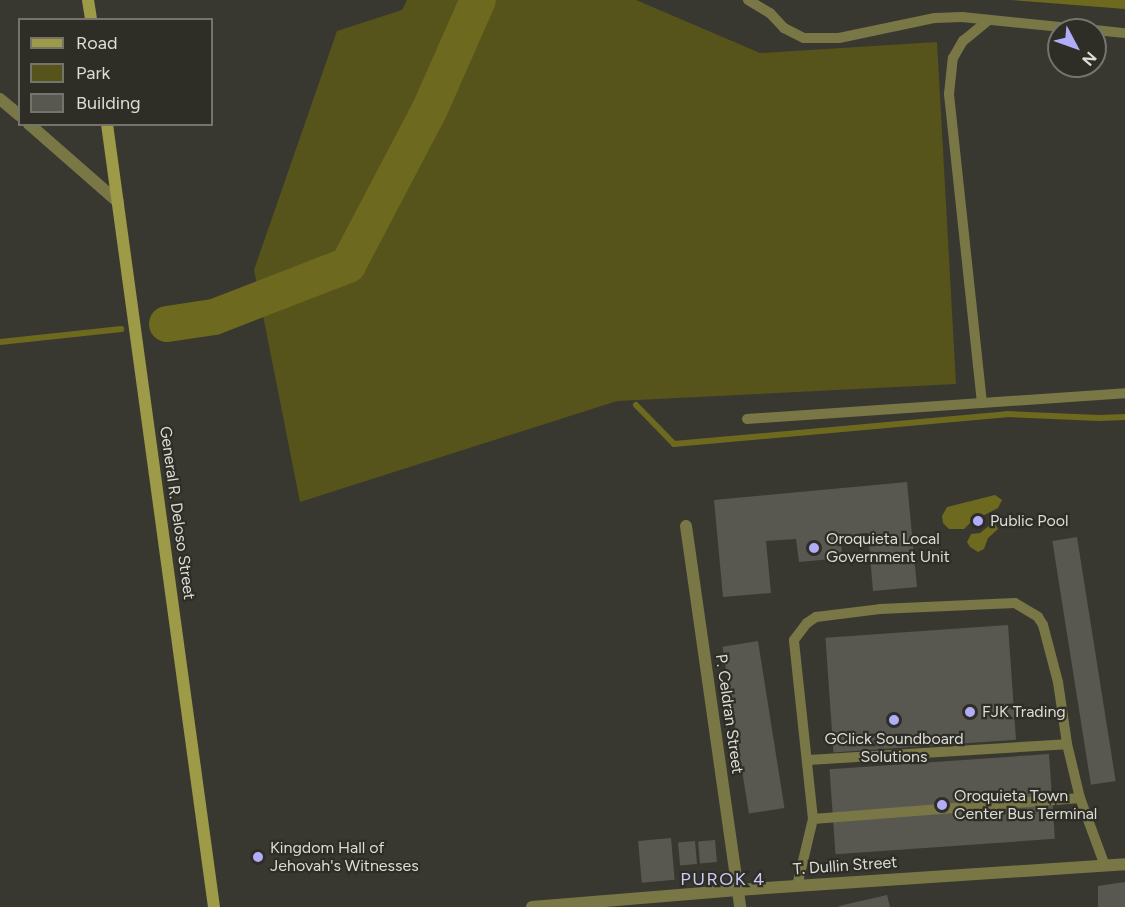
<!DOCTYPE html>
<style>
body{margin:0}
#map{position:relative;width:1125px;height:907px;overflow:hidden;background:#383830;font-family:Figtree,sans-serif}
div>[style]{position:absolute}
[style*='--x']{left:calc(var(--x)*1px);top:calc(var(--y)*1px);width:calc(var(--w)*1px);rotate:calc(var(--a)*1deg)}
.green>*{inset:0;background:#56541a}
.water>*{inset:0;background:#6d691f}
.stream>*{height:6px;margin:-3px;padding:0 3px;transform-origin:3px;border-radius:3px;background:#6d691f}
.river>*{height:36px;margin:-18px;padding:0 18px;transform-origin:18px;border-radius:18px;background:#6d691f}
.building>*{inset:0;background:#585850;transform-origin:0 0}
.lane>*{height:10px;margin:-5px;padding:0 5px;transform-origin:5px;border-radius:5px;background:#797746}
.street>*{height:12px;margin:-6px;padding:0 6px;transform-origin:6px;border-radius:6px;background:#797746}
.secondary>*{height:12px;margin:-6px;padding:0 6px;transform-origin:6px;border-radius:6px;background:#9d9a48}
.dots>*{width:16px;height:16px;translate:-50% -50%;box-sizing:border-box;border:3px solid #2e2e26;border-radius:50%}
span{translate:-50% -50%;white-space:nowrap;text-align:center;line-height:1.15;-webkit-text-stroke:4.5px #2e2e26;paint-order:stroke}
.street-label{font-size:16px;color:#ddddd8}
.poi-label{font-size:16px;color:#ddddd8}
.left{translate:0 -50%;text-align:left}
.neighbourhood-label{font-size:18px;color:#cbc9f5;letter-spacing:1.5px}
.legend{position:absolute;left:18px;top:18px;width:195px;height:108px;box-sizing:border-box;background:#2e2e26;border:2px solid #74746d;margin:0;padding:8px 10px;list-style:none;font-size:18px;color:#ddddd8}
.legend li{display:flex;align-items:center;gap:12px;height:30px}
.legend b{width:30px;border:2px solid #74746d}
.north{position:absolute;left:1047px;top:18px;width:60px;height:60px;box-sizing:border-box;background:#2e2e26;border:2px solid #74746d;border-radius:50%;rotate:131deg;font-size:16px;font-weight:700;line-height:24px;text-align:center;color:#ddddd8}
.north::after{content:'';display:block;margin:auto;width:21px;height:27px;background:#b2adf9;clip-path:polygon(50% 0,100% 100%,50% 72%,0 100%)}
</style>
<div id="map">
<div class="green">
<i style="clip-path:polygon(407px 0,636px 0,760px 53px,937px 42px,956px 384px,617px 401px,300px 502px,254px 270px,337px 31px,402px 10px)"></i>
</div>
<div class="water">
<i style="clip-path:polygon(1010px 0,1125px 0,1125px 9px,1037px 2px)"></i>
<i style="clip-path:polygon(995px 495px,1002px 500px,998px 508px,971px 522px,964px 529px,949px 529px,943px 523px,942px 516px,947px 507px)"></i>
<i style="clip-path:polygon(994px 522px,998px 529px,988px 538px,984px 549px,978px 552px,970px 547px,967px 542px,971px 534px,980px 533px)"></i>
</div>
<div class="stream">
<i style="--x:0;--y:342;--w:122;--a:-6.1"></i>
<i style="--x:636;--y:405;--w:54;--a:45.7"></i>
<i style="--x:674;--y:444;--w:334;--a:-5.1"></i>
<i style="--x:1007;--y:414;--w:92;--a:2.5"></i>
<i style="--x:1099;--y:418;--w:26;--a:-2"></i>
</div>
<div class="river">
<i style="--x:167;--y:324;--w:48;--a:-8.5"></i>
<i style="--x:214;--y:317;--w:144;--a:-21.2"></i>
<i style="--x:348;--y:265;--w:174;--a:-62.3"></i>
<i style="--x:429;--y:111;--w:121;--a:-66.2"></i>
</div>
<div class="building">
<i style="clip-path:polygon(907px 482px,917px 587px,873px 591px,868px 533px,841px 536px,842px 558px,799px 562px,796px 539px,766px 541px,771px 593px,723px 597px,714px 500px)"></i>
<i style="left:1077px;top:537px;width:247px;height:25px;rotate:81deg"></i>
<i style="left:1008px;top:625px;width:115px;height:183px;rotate:86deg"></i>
<i style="left:758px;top:641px;width:169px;height:36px;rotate:81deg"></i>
<i style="left:1049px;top:754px;width:85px;height:220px;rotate:86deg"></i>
<i style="left:671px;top:838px;width:42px;height:33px;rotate:85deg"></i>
<i style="left:715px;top:840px;width:22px;height:17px;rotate:85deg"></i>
<i style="left:695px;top:841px;width:23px;height:17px;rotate:85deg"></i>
<i style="clip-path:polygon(1125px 882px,1125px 907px,1098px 907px,1098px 886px)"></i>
<i style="clip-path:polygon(887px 895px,890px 907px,839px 907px,839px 906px)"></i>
</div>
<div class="lane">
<i style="--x:748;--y:0;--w:26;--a:31"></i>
<i style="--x:770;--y:13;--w:21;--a:47"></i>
<i style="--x:784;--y:28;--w:22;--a:27"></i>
<i style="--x:804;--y:38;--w:35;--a:0"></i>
<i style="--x:839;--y:38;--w:98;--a:-11.8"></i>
<i style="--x:935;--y:18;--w:27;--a:-2"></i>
<i style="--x:962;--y:17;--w:130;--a:5.8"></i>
<i style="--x:1095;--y:30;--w:30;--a:6"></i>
<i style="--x:982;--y:403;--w:311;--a:-96.1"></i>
<i style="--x:949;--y:94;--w:36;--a:-84"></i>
<i style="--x:953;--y:58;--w:20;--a:-60"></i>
<i style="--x:963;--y:41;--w:33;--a:-39"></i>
<i style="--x:747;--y:419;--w:379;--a:-3.9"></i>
<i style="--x:808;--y:760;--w:259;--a:-3.5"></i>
<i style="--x:813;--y:819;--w:268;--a:-4.5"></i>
<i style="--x:797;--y:886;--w:69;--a:-76.6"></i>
<i style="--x:813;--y:819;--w:180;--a:-96.1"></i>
<i style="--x:794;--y:640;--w:21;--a:-53"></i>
<i style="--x:807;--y:623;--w:11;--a:-34"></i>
<i style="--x:816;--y:617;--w:64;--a:-7.1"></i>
<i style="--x:880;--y:609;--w:135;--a:-2.5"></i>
<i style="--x:1015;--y:603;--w:27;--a:31"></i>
<i style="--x:1038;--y:617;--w:9;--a:58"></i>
<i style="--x:1043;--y:625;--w:59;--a:75.3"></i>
<i style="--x:1058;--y:682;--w:63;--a:81.7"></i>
<i style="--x:1067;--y:744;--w:56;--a:76.5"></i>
<i style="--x:1080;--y:798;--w:72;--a:69.8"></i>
</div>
<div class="street">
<i style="--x:0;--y:99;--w:26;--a:40"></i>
<i style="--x:29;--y:124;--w:118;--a:41.2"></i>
<i style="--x:686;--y:526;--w:385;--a:81.9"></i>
<i style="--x:532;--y:907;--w:206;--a:-4.7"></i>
<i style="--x:737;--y:890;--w:389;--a:-3.8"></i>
</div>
<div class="secondary">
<i style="--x:88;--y:0;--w:20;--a:81"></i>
<i style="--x:107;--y:124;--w:790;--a:82.22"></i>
</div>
<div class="dots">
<i style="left:978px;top:521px;background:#b2adf9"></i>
<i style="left:814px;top:548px;background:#b2adf9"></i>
<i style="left:970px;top:712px;background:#b2adf9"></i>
<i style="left:894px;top:720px;background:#b2adf9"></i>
<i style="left:942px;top:805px;background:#b2adf9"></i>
<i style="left:258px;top:857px;background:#b2adf9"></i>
</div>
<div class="street-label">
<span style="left:177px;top:513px;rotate:82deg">General R. Deloso Street</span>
<span style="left:729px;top:714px;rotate:82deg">P. Celdran Street</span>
<span style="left:845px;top:866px;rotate:-4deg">T. Dullin Street</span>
</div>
<div class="poi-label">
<span class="left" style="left:990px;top:521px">Public Pool</span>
<span class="left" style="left:826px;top:548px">Oroquieta Local<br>Government Unit</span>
<span class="left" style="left:982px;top:712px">FJK Trading</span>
<span style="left:894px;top:748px">GClick Soundboard<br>Solutions</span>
<span class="left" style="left:954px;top:805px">Oroquieta Town<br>Center Bus Terminal</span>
<span class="left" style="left:270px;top:857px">Kingdom Hall of<br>Jehovah's Witnesses</span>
</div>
<div class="neighbourhood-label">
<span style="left:723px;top:879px">PUROK 4</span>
</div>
<ul class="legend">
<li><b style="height:8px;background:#9d9a48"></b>Road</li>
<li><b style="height:16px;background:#56541a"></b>Park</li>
<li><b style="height:16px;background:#585850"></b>Building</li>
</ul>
<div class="north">N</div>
</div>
